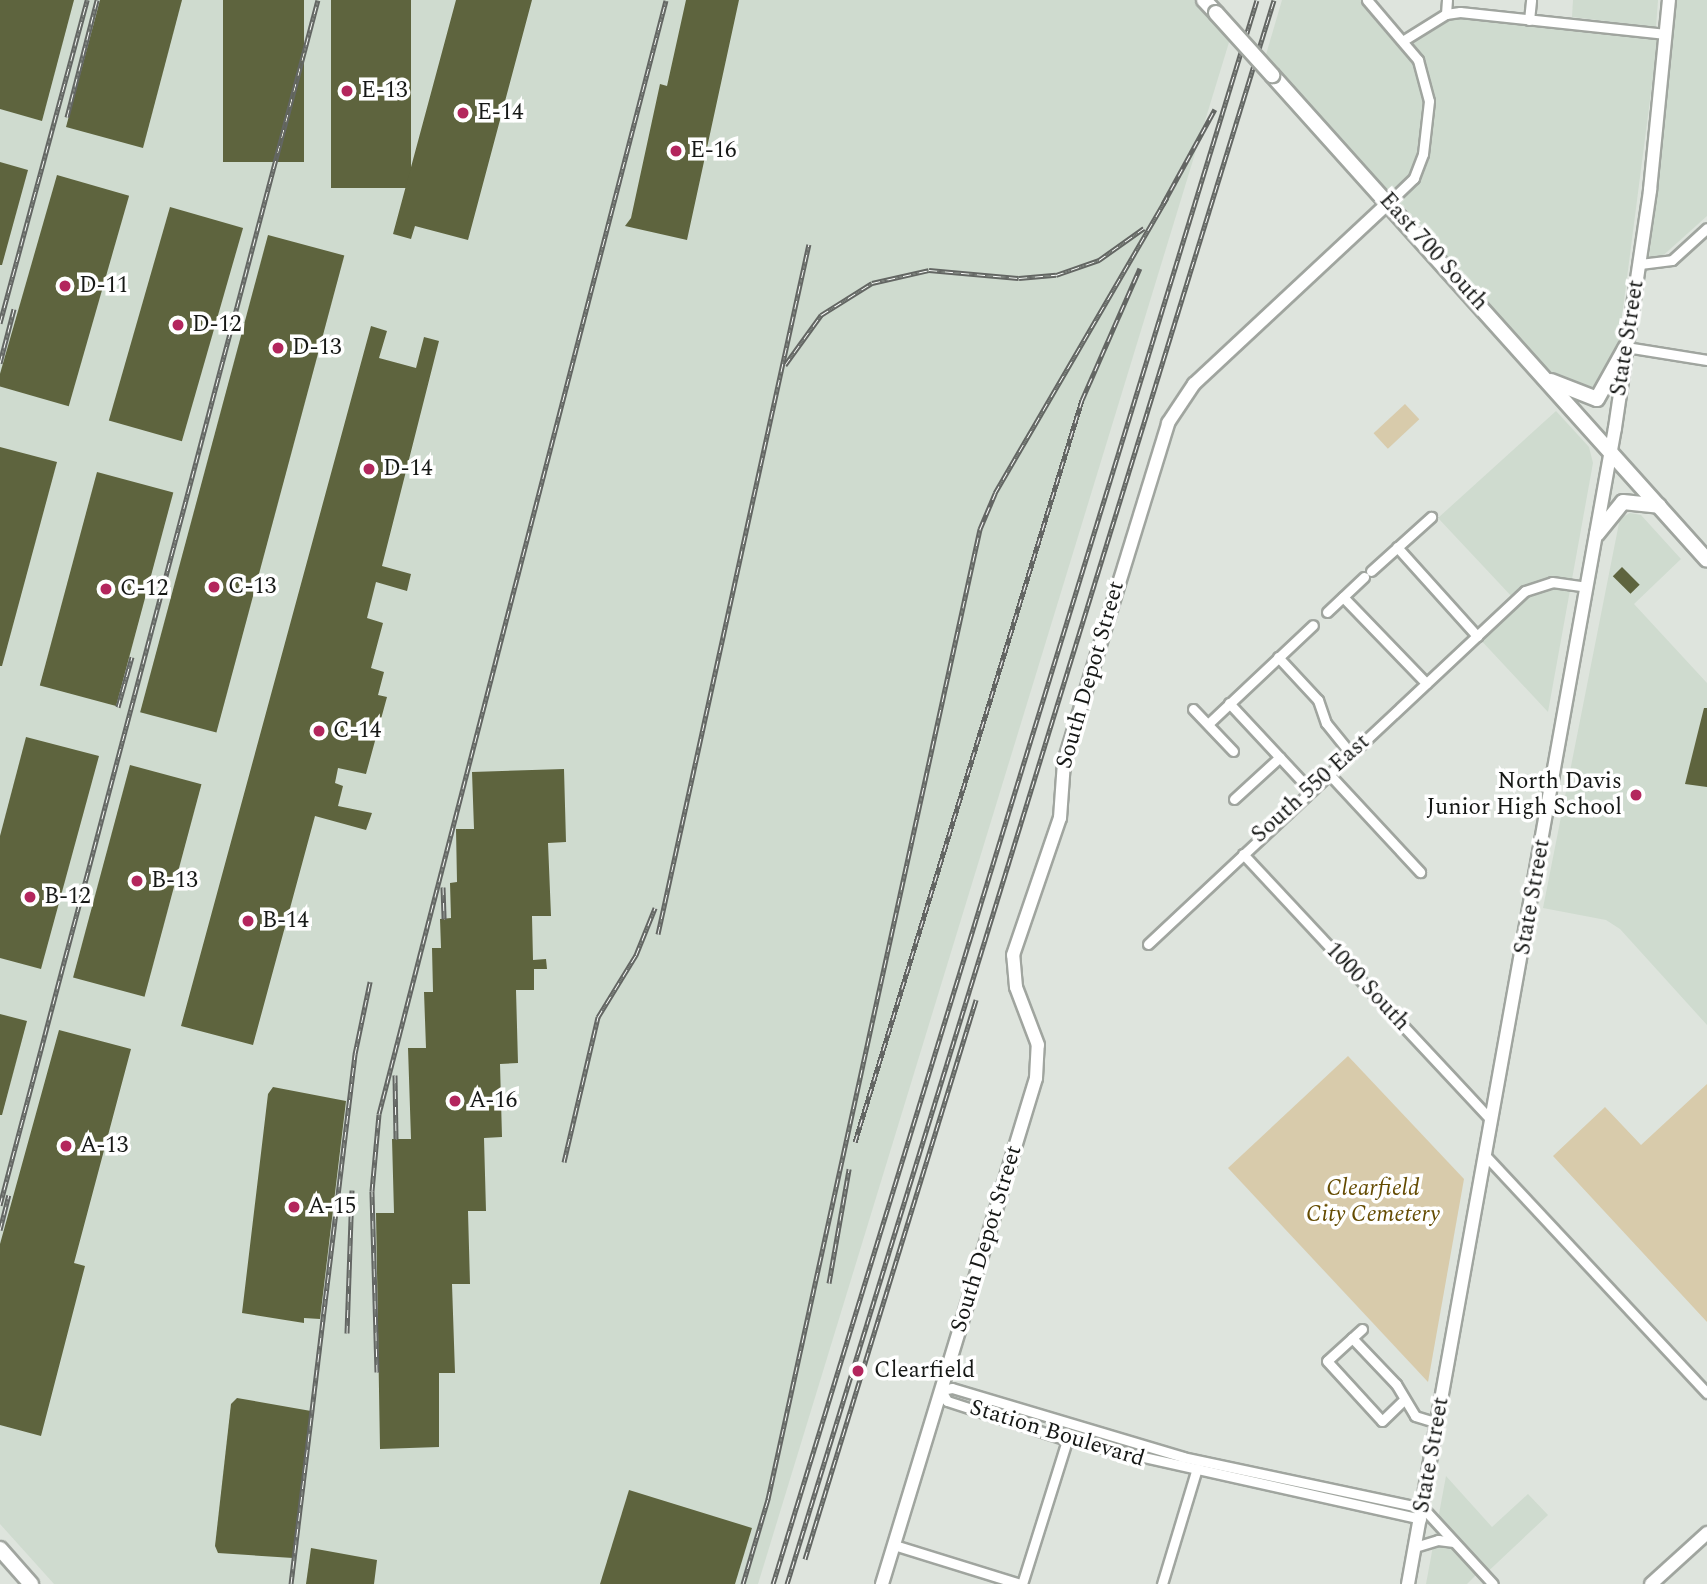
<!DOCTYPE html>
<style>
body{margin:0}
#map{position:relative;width:1707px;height:1584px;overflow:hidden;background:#dee4dd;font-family:Spectral,serif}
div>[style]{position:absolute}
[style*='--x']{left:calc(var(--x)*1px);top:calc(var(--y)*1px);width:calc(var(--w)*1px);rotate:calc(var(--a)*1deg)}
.built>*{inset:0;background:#cfdbcf}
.green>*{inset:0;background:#d8cbab;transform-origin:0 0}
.building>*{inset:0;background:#5e643e;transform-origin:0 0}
.roads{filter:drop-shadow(2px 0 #a0a59f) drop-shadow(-2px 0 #a0a59f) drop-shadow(0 2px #a0a59f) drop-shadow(0 -2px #a0a59f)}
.street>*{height:9px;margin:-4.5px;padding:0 4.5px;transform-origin:4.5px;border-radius:4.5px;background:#fff}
.secondary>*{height:12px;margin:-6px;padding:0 6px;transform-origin:6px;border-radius:6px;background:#fff}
.primary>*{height:14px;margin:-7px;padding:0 7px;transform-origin:7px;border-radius:7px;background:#fff}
.rail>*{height:5px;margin-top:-2.5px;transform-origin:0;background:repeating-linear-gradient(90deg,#fff 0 8px,#636663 0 16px);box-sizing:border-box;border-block:2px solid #636663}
.bridges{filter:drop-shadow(2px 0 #a0a59f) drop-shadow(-2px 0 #a0a59f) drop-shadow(0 2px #a0a59f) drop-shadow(0 -2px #a0a59f)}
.primary-bridge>*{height:14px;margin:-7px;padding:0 7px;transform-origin:7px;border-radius:7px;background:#fff}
.dots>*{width:19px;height:19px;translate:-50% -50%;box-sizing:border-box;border:4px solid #fff;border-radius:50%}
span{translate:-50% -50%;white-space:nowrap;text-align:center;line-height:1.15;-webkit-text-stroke:7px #fff;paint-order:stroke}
.poi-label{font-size:23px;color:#161816}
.left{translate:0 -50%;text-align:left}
.right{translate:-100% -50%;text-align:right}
.street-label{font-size:23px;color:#161816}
.park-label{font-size:23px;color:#644b01;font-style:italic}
</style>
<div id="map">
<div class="built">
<i style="clip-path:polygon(0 0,1194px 0,1230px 39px,758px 1584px,54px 1584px,0 1524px)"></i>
<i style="clip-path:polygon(1282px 0,1360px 0,1400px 44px,1460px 16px,1658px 38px,1613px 386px,1574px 400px,1265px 58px)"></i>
<i style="clip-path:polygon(1573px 0,1658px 0,1656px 27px,1572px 17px)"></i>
<i style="clip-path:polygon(1675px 0,1707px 0,1707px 216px,1648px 269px)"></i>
<i style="clip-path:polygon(1556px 411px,1589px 447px,1593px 463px,1548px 712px,1477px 636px,1514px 599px,1438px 518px)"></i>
<i style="clip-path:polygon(1630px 513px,1641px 515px,1681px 559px,1634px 604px,1707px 683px,1707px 1025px,1620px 929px,1606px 920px,1543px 908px,1620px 518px)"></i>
<i style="clip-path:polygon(1446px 1476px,1492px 1527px,1528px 1494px,1548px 1515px,1480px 1579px,1476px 1575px,1467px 1584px,1426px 1584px)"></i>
</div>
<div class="green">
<i style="left:1405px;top:404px;width:21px;height:43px;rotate:47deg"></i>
<i style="clip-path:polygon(1348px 1056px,1464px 1179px,1428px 1382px,1228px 1168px)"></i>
<i style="clip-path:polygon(1707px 1084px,1707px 1322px,1553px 1156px,1605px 1107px,1641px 1145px)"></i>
</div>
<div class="building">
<i style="clip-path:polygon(0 0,74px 0,42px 121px,0 109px)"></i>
<i style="clip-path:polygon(100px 0,182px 0,143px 148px,66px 127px)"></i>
<i style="left:223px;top:0;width:81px;height:162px"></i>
<i style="left:331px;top:0;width:80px;height:188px"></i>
<i style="clip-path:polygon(456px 0,532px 0,468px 240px,415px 226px,411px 239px,393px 234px)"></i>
<i style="clip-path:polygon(686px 0,739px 0,687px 240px,625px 226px,631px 218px,660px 84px,667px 86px)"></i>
<i style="clip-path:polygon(0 162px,28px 170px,2px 265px,0 265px)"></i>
<i style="left:57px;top:175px;width:75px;height:219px;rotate:16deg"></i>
<i style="left:170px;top:207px;width:76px;height:222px;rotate:16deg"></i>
<i style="left:268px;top:235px;width:79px;height:494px;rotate:15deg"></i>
<i style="clip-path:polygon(371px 326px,387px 331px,379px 358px,416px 368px,424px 337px,439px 341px,382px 566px,411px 574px,407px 591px,376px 582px,367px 618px,383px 623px,371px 668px,384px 672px,378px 695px,387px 697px,366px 774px,338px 768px,335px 783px,343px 786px,338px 806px,372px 813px,366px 830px,315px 816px,253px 1045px,181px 1026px)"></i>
<i style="clip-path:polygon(0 447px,57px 462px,2px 666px,0 666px)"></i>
<i style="left:97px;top:472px;width:79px;height:221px;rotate:15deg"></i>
<i style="left:1622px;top:567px;width:25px;height:13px;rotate:45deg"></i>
<i style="clip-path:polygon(1704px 708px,1707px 708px,1707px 787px,1685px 784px)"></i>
<i style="clip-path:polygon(26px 737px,99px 756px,41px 969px,0 958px,0 836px)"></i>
<i style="left:130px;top:765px;width:74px;height:220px;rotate:15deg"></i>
<i style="clip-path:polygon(564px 769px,566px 842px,548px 843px,551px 916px,532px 916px,533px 960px,546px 959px,547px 969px,534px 969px,534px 990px,516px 990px,518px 1063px,500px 1064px,502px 1137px,484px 1138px,486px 1211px,468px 1211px,470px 1284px,452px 1284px,455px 1373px,439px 1373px,439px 1447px,380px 1449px,376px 1213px,394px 1213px,392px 1139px,411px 1139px,408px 1048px,426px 1048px,424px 992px,433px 992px,432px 948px,441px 948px,440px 919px,451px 918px,450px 883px,457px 882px,456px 829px,474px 829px,472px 772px)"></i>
<i style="clip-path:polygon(0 1014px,27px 1021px,2px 1115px,0 1115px)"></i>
<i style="clip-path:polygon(59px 1030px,131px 1049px,74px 1263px,85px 1266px,41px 1436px,0 1425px,0 1244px)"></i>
<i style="clip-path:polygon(273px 1087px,346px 1101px,320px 1319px,304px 1318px,304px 1323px,242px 1313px,268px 1094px)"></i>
<i style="clip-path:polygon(237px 1398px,311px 1411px,293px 1558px,218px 1553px,215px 1546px,231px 1404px)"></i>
<i style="clip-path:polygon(629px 1490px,752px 1528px,735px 1584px,600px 1584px)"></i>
<i style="clip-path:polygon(311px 1548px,377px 1560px,374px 1584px,306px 1584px)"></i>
</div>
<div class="roads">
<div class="street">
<i style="--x:1367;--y:0;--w:79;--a:49.6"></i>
<i style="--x:1418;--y:60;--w:42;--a:75"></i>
<i style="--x:1429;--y:101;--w:53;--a:96.5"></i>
<i style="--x:1423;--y:154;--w:26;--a:111"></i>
<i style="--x:1414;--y:178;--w:35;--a:136"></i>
<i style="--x:1446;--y:14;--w:14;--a:-86"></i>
<i style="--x:1529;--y:20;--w:20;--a:-84"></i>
<i style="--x:1404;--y:40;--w:49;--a:-31.8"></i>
<i style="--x:1446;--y:14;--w:14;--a:-8"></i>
<i style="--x:1460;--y:12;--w:207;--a:6.1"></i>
<i style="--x:1640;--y:264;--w:32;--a:-7"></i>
<i style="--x:1672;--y:260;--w:47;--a:-42.4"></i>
<i style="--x:1626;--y:347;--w:82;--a:9.1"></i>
<i style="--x:1397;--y:547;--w:120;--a:48"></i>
<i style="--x:1371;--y:571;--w:81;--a:-42"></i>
<i style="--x:1343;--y:597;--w:120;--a:46"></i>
<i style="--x:1327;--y:612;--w:51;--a:-43.4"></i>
<i style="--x:1278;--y:657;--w:59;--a:47.1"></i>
<i style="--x:1318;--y:700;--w:24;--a:71"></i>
<i style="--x:1326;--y:723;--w:40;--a:51"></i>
<i style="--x:1229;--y:703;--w:120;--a:47"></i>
<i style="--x:1193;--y:709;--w:58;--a:46.4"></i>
<i style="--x:1208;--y:724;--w:144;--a:-43.3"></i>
<i style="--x:1329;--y:774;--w:134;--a:47.1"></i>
<i style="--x:1234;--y:799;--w:62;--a:-42.4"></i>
<i style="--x:1243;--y:854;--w:364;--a:47"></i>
<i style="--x:1148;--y:944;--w:516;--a:-43.12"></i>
<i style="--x:1525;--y:591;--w:28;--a:-18"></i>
<i style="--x:1552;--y:582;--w:35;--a:8"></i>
<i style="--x:1484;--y:1154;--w:327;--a:47"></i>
<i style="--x:1362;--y:1329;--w:47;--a:137.6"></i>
<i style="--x:1327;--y:1361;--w:81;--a:47.5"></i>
<i style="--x:1382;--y:1421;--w:28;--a:-44"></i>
<i style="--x:1352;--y:1338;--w:64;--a:46.3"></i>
<i style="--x:1396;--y:1384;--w:37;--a:59"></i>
<i style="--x:1415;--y:1416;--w:24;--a:17"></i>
<i style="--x:1421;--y:1519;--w:363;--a:-167.4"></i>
<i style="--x:1067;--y:1440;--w:126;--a:-162"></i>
<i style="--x:947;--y:1401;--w:13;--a:-119"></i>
<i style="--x:941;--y:1390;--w:11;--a:-10"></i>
<i style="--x:952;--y:1388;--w:241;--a:16.6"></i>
<i style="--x:1183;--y:1457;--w:245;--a:12"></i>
<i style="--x:1423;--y:1508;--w:103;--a:47.4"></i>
<i style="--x:894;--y:1545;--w:132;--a:17.2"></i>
<i style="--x:1415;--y:1547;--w:24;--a:-17"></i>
<i style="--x:1438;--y:1540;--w:16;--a:7"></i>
<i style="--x:1022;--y:1584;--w:151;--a:-72.6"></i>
<i style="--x:1162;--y:1584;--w:121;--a:-73.2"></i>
</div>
<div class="secondary">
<i style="--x:882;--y:1584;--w:529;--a:-73.07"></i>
<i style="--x:1036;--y:1078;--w:33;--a:-87"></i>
<i style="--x:1038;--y:1045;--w:62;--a:-110.8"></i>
<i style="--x:1016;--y:987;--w:32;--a:-95"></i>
<i style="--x:1013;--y:955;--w:145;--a:-71.1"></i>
<i style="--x:1060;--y:818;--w:56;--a:-85.9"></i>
<i style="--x:1064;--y:762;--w:355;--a:-72.9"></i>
<i style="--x:1168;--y:423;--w:47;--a:-56.3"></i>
<i style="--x:1194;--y:384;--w:267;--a:-43"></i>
<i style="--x:1408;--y:1584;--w:1174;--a:-79.85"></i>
<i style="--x:1615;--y:428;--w:241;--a:-81.6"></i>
<i style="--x:1650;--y:190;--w:191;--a:-84.3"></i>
<i style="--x:1651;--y:1584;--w:76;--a:-42.3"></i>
</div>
<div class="primary">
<i style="--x:1204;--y:0;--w:18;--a:47"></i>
<i style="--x:1272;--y:75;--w:651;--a:48.11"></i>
<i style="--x:1551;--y:381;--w:49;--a:21.4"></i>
<i style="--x:1597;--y:399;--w:60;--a:-60.9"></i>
<i style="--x:1597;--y:534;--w:41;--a:-50.9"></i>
<i style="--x:1623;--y:502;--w:36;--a:6"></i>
<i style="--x:0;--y:1549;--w:47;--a:48.5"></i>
</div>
</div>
<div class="rail">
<i style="--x:67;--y:117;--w:121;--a:-75.6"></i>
<i style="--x:1163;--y:204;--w:108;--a:-61.3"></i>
<i style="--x:0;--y:323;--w:335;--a:-74.9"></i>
<i style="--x:0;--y:363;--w:56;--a:-75.5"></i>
<i style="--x:785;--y:365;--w:62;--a:-54.2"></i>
<i style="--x:821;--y:315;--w:60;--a:-32.1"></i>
<i style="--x:872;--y:283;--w:58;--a:-12.8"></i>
<i style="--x:929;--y:270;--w:90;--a:5.1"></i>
<i style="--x:1019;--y:278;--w:37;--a:-5"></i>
<i style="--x:1056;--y:275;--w:46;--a:-19.2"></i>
<i style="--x:1099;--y:260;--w:55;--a:-35.4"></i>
<i style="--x:118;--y:707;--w:52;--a:-74.4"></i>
<i style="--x:443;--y:887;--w:32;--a:88"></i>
<i style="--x:658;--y:934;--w:706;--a:-77.66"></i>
<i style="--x:395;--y:1075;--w:64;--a:89.1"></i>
<i style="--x:855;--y:1142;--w:776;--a:-72.99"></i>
<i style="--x:1082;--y:400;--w:144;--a:-66.3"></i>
<i style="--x:564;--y:1162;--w:149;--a:-76.8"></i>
<i style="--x:598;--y:1017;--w:73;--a:-58.5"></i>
<i style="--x:636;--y:955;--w:51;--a:-68"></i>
<i style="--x:0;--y:1205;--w:1246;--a:-75.22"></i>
<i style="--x:0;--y:1230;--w:36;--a:-76"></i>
<i style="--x:829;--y:1283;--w:116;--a:-80"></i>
<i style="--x:347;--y:1333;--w:143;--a:-88"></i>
<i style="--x:377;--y:1372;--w:181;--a:-91.6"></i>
<i style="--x:372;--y:1191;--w:77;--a:-84.8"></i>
<i style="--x:379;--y:1114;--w:1150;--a:-75.55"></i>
<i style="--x:805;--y:1559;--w:585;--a:-72.99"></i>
<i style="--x:291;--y:1584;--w:534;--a:-83.11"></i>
<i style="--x:355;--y:1054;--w:74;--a:-78.2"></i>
<i style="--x:743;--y:1584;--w:89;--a:-73.6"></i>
<i style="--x:768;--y:1499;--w:993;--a:-77.67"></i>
<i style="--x:980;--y:529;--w:39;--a:-67"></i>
<i style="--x:995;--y:493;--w:342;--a:-59.8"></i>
<i style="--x:773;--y:1584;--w:1656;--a:-73.01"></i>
<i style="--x:787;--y:1584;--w:1657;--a:-72.91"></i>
</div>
<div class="bridges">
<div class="primary-bridge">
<i style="--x:1216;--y:13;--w:84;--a:47.9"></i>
</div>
</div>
<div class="dots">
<i style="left:347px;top:91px;background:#b3265d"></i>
<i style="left:463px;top:113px;background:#b3265d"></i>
<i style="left:676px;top:151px;background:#b3265d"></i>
<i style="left:65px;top:286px;background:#b3265d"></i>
<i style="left:178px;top:325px;background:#b3265d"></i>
<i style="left:278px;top:348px;background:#b3265d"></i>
<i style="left:369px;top:469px;background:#b3265d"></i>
<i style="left:214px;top:587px;background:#b3265d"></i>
<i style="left:106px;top:589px;background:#b3265d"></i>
<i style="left:319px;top:731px;background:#b3265d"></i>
<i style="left:1636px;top:795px;background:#b3265d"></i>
<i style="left:137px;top:881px;background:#b3265d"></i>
<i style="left:30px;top:897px;background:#b3265d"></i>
<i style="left:248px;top:921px;background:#b3265d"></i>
<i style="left:455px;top:1101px;background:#b3265d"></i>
<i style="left:66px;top:1146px;background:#b3265d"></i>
<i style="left:294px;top:1207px;background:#b3265d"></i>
<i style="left:858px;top:1371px;background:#b3265d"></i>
</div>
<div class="poi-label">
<span class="left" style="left:361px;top:91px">E-13</span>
<span class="left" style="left:477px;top:113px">E-14</span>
<span class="left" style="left:690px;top:151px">E-16</span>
<span class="left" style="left:79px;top:286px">D-11</span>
<span class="left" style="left:192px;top:325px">D-12</span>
<span class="left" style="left:292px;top:348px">D-13</span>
<span class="left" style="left:383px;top:469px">D-14</span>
<span class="left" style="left:228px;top:587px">C-13</span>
<span class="left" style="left:120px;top:589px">C-12</span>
<span class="left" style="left:333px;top:731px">C-14</span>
<span class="right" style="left:1622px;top:795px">North Davis<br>Junior High School</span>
<span class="left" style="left:151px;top:881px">B-13</span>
<span class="left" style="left:44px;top:897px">B-12</span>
<span class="left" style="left:262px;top:921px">B-14</span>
<span class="left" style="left:469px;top:1101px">A-16</span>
<span class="left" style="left:80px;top:1146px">A-13</span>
<span class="left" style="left:308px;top:1207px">A-15</span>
<span class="left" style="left:874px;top:1371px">Clearfield</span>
</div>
<div class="street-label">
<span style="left:1433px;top:252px;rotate:48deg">East 700 South</span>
<span style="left:1628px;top:338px;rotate:-81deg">State Street</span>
<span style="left:1091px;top:675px;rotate:-74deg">South Depot Street</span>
<span style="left:1311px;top:789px;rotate:-42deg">South 550 East</span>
<span style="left:1533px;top:897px;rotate:-80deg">State Street</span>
<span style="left:1367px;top:987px;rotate:47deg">1000 South</span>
<span style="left:987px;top:1239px;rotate:-73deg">South Depot Street</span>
<span style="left:1057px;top:1434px;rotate:17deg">Station Boulevard</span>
<span style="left:1432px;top:1455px;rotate:-80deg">State Street</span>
</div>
<div class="park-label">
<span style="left:1373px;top:1202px">Clearfield<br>City Cemetery</span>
</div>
</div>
